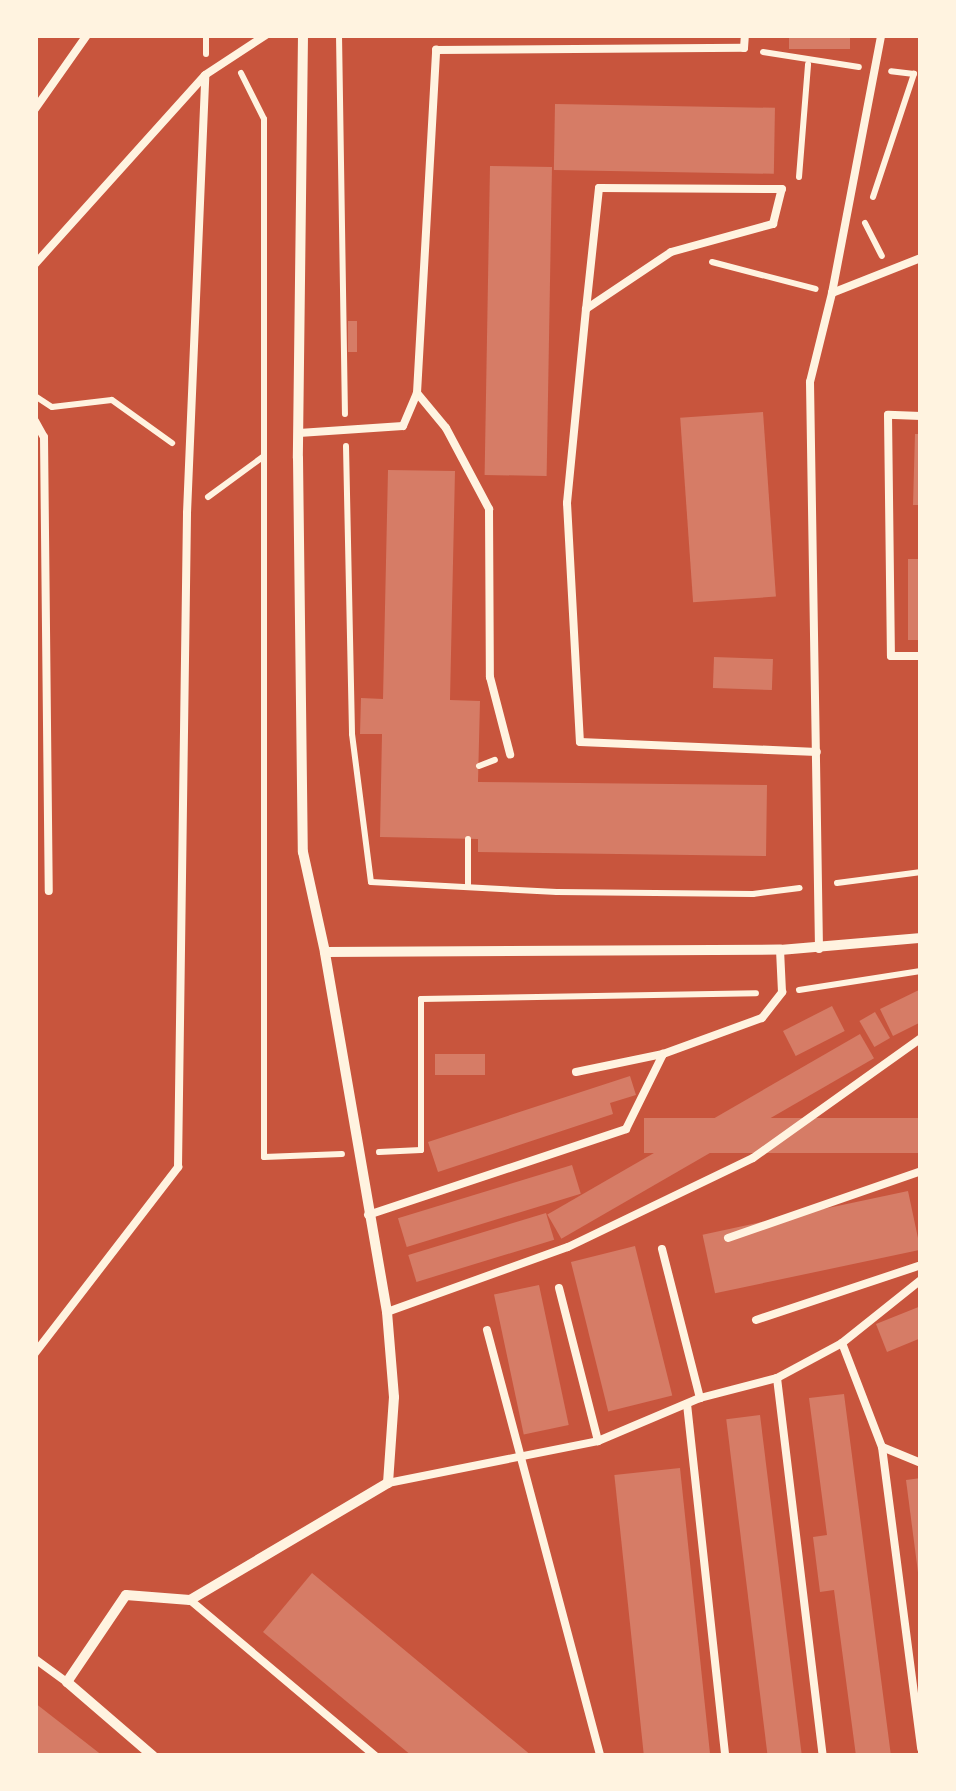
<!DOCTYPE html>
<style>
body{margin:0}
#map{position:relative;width:956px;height:1791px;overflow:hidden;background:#c8553d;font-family:"Fira Sans Condensed",sans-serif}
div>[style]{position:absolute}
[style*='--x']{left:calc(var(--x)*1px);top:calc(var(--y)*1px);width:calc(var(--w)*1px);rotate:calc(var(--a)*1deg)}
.building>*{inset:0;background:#d67c66;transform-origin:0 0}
.path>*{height:6px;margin:-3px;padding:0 3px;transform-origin:3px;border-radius:3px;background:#fff3e0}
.service>*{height:8px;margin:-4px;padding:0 4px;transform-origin:4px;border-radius:4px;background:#fff3e0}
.minor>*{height:10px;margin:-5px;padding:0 5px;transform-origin:5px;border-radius:5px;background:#fff3e0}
span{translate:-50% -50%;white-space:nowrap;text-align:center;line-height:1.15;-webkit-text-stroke:8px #fff3e0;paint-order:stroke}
.frame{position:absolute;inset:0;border:38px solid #fff3e0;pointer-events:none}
</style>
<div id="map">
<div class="building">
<i style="left:789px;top:35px;width:61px;height:14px"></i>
<i style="left:555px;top:104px;width:220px;height:66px;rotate:1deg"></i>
<i style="left:490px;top:166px;width:62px;height:309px;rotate:1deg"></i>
<i style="left:348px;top:321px;width:9px;height:31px"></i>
<i style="left:763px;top:412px;width:185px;height:83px;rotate:86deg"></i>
<i style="clip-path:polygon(915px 434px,921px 434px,921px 505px,913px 505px)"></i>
<i style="clip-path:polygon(388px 470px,455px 471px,450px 700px,480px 701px,478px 782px,767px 785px,766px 856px,478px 852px,478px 839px,380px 837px,382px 734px,360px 734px,361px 698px,383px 699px)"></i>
<i style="left:908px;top:559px;width:13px;height:81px"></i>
<i style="left:714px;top:657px;width:59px;height:31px;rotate:2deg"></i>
<i style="clip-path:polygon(921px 989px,921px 1022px,893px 1036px,880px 1009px)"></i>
<i style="left:832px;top:1006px;width:28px;height:55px;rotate:63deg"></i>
<i style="left:875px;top:1012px;width:30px;height:18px;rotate:60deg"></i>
<i style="left:860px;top:1034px;width:28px;height:361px;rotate:60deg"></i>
<i style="left:485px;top:1054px;width:21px;height:50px;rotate:90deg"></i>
<i style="clip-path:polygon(630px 1076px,636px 1095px,610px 1103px,613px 1114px,438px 1172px,428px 1142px)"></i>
<i style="left:921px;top:1118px;width:35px;height:277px;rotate:90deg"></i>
<i style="left:572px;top:1165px;width:30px;height:182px;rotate:73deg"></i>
<i style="left:908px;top:1191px;width:60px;height:210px;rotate:78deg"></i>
<i style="left:546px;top:1213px;width:28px;height:144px;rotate:73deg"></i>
<i style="left:635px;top:1246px;width:154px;height:66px;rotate:76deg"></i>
<i style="left:539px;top:1285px;width:143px;height:46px;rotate:78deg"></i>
<i style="clip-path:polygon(921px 1306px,921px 1338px,887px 1352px,876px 1324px)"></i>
<i style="clip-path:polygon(844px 1394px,891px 1756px,856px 1756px,834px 1590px,820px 1592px,813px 1537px,827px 1535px,809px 1398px)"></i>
<i style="left:760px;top:1415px;width:344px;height:34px;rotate:83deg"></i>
<i style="left:680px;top:1468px;width:289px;height:66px;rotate:84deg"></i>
<i style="clip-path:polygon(921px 1478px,921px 1580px,919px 1580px,906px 1480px)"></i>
<i style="clip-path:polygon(312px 1573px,532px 1756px,412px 1756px,263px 1632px)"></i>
<i style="clip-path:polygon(35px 1703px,103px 1756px,35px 1756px)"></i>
</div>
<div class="path">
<i style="--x:339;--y:35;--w:379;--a:89.1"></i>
<i style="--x:763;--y:52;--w:97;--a:8.9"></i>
<i style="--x:206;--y:54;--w:19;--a:-90"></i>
<i style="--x:241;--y:73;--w:51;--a:63.4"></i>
<i style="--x:264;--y:119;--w:1038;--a:90"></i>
<i style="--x:264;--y:1157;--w:78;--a:-2.2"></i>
<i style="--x:799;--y:177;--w:113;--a:-85.4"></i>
<i style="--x:873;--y:197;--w:130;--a:-71.6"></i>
<i style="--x:914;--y:74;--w:23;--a:-173"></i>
<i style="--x:865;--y:223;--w:37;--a:63"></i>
<i style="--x:712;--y:262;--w:107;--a:14.6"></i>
<i style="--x:35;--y:396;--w:20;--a:33"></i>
<i style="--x:52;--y:407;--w:60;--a:-6.7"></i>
<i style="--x:112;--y:400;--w:74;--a:35.6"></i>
<i style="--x:346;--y:446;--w:288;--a:88.8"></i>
<i style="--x:352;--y:734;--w:149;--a:82.7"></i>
<i style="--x:371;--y:882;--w:186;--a:3.1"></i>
<i style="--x:557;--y:892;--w:196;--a:0.6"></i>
<i style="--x:753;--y:894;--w:47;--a:-7.3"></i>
<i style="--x:208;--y:497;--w:69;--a:-36.2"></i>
<i style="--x:479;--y:766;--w:17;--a:-21"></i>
<i style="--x:468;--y:839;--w:48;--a:90"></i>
<i style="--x:837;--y:883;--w:85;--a:-7.5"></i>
<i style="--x:799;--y:990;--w:123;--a:-8.9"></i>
<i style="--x:379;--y:1152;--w:42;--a:-2.7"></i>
<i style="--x:421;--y:1150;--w:151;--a:-90"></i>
<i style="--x:421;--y:999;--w:335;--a:-1"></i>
</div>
<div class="service">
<i style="--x:35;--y:109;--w:90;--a:-54.9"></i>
<i style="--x:35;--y:264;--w:254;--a:-48"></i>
<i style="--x:205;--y:75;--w:73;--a:-33.3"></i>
<i style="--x:832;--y:293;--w:263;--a:-79.2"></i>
<i style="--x:586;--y:309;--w:102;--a:-33.8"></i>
<i style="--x:671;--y:252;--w:106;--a:-15.4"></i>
<i style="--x:773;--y:224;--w:36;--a:-76"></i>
<i style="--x:782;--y:189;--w:183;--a:-179.7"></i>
<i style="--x:599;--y:188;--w:122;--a:96.1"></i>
<i style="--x:586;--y:309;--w:195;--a:95.6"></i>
<i style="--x:567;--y:503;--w:239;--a:86.9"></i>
<i style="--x:580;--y:742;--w:237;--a:2.4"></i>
<i style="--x:417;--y:393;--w:45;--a:50.4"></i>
<i style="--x:446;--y:428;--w:92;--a:62"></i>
<i style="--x:489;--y:509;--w:168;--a:89.7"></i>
<i style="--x:490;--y:677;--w:80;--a:75.4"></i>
<i style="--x:921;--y:416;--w:33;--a:-178"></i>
<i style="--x:888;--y:415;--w:241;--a:89.3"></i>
<i style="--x:891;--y:656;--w:30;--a:0"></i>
<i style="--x:35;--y:421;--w:18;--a:61"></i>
<i style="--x:44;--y:437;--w:454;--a:89.4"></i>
<i style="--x:299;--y:433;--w:104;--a:-3.9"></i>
<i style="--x:403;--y:426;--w:36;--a:-67"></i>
<i style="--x:417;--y:393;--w:344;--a:-86.8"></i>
<i style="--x:436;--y:50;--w:308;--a:-0.4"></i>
<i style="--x:744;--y:48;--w:13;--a:-86"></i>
<i style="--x:819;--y:949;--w:567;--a:-90.91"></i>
<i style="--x:810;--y:382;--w:92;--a:-76.1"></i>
<i style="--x:832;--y:293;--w:96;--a:-21.5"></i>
<i style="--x:576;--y:1072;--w:89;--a:-11.7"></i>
<i style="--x:368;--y:1215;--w:272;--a:-18.4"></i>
<i style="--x:626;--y:1129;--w:84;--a:-63.7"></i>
<i style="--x:663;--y:1054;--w:105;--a:-20"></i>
<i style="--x:762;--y:1018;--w:33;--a:-52"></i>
<i style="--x:782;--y:992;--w:42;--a:-92.7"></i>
<i style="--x:728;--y:1238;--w:204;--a:-19.1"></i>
<i style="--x:662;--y:1249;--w:154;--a:75.7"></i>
<i style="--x:559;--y:1288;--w:158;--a:75.7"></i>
<i style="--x:387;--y:1312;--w:192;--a:-19.8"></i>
<i style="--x:568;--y:1247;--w:205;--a:-25.7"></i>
<i style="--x:753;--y:1158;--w:206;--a:-35.5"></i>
<i style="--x:756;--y:1320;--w:174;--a:-18.4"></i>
<i style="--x:487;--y:1330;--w:441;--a:75.1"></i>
<i style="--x:842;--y:1343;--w:111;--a:69"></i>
<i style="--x:35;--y:1353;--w:235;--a:-52.4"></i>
<i style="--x:178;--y:1167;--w:654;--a:-89.21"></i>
<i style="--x:187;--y:513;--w:438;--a:-87.6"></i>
<i style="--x:777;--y:1378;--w:381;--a:83.1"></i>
<i style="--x:687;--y:1404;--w:354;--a:83.8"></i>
<i style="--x:921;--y:1463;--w:42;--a:-157.7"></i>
<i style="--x:882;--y:1447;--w:304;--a:82.6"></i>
<i style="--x:388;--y:1483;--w:214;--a:-11.3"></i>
<i style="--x:598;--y:1441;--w:111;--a:-22.9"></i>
<i style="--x:700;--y:1398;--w:80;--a:-14.6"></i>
<i style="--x:777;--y:1378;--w:74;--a:-28.3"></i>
<i style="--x:842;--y:1343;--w:101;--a:-38.6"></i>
<i style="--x:190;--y:1600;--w:242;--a:40.1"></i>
<i style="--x:35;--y:1659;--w:39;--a:36"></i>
</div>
<div class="minor">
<i style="--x:303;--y:35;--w:423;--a:90.7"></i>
<i style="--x:298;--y:458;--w:394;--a:89.3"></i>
<i style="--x:303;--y:852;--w:102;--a:77.6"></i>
<i style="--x:325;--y:952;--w:455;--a:-0.3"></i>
<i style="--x:780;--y:950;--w:142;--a:-4.9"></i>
<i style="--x:153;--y:1756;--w:113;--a:-139.3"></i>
<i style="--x:67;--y:1682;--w:105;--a:-55.9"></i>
<i style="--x:126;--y:1595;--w:64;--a:4.5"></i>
<i style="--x:190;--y:1600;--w:230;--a:-30.6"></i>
<i style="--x:388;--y:1483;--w:86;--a:-86"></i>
<i style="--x:394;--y:1397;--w:85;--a:-94.7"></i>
<i style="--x:387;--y:1312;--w:365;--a:-99.8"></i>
</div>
<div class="frame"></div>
</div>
